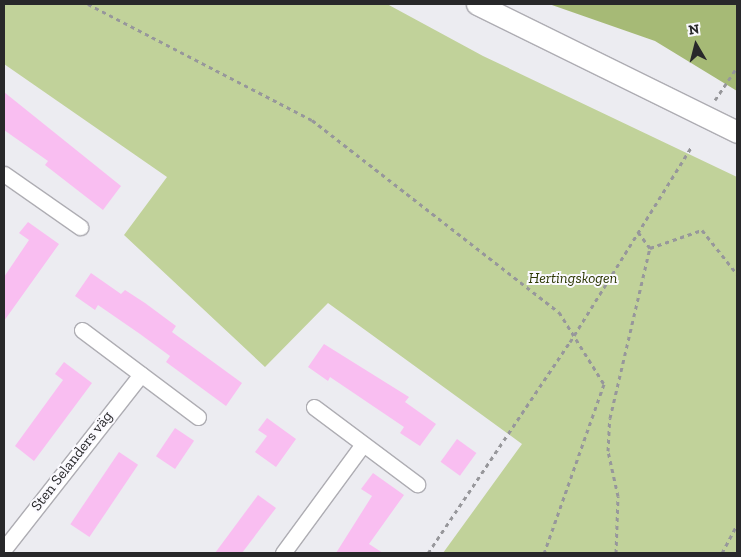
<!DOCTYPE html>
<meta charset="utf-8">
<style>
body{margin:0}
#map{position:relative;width:741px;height:557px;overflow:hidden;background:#ececf1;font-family:"Zilla Slab",serif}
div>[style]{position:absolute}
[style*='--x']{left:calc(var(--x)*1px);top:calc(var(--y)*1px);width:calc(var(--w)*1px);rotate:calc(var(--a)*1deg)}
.green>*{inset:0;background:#c1d29a}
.forest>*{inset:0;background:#a6ba76}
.building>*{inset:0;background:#f9bef1;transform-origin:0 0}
.path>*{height:3px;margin-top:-1.5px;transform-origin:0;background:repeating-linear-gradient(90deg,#97979b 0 4px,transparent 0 8px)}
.roads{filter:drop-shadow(1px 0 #aeadb3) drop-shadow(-1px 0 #aeadb3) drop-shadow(0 1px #aeadb3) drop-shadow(0 -1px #aeadb3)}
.minor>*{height:15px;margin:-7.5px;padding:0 7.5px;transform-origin:7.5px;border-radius:7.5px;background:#fff}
.secondary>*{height:21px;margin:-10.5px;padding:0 10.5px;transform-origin:10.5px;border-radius:10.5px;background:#fff}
span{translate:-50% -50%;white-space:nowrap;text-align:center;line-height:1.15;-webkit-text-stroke:4px #faf9fe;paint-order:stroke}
.park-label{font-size:15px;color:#2c3702;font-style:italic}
.street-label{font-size:15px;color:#28282a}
.frame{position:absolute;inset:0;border:5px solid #28282a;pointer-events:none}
.north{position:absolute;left:671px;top:20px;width:50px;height:50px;-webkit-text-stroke:4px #faf9fe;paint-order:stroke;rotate:352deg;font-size:14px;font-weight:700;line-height:20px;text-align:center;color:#28282a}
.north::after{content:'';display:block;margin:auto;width:18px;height:22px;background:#28282a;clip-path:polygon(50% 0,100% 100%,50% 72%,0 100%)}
</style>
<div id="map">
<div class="green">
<i style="clip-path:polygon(4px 4px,387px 4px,483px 56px,737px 177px,737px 553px,443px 553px,522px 444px,328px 303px,265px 367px,124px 235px,167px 177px,4px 64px)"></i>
</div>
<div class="forest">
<i style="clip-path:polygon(549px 4px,737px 4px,737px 91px,655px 41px)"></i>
</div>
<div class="building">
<i style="clip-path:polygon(4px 92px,121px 186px,103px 210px,45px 165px,48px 161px,4px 130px)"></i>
<i style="clip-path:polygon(28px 222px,59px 244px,4px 321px,4px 277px,29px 240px,19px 233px)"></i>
<i style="clip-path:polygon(91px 273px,121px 294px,125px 290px,145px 303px,176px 326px,172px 332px,242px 383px,226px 406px,166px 362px,170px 356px,140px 334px,98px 305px,95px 310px,75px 296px)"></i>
<i style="clip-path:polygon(324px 344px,409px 397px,405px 402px,436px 424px,420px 446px,400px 433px,404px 427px,330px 377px,328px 381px,308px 367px)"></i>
<i style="clip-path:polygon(64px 362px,92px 383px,34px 461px,15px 446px,63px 380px,55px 374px)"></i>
<i style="clip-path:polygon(267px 418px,296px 439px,276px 467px,255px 452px,267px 436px,258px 430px)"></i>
<i style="left:175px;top:428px;width:23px;height:34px;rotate:34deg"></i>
<i style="left:457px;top:439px;width:24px;height:28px;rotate:36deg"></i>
<i style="left:119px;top:452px;width:23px;height:87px;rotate:34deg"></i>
<i style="clip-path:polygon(373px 473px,404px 495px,369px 544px,383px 553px,336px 553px,372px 496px,361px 489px)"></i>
<i style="clip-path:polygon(258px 495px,276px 508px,242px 553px,215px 553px)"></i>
</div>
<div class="path">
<i style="--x:88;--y:4;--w:252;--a:27.4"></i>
<i style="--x:312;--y:120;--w:313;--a:37.9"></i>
<i style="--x:559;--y:312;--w:85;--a:58"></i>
<i style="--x:604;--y:384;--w:179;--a:109.5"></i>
<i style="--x:715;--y:100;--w:40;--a:-56"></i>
<i style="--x:638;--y:232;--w:20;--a:53"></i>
<i style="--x:428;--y:553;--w:254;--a:-56.1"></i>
<i style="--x:570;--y:342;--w:231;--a:-58.1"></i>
<i style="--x:616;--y:553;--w:57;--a:-88"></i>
<i style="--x:618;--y:496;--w:46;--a:-102.5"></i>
<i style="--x:608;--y:451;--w:33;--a:-87"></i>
<i style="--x:610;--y:418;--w:175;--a:-76.8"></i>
<i style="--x:650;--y:248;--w:55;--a:-19.1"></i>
<i style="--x:702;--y:230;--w:56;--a:51.5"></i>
<i style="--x:722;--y:553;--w:32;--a:-62"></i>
</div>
<div class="roads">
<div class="minor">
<i style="--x:4;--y:174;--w:93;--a:34.9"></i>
<i style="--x:82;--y:330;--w:145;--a:36.9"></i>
<i style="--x:314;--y:407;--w:129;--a:36.8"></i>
<i style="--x:4;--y:549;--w:222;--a:-51.9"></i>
<i style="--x:283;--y:553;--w:135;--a:-53.7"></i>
</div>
<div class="secondary">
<i style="--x:477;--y:4;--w:290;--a:26.2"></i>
</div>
</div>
<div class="park-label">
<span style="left:573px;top:279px">Hertingskogen</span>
</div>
<div class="street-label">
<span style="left:72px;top:461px;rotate:-52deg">Sten Selanders väg</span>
</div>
<div class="frame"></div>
<div class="north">N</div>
</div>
